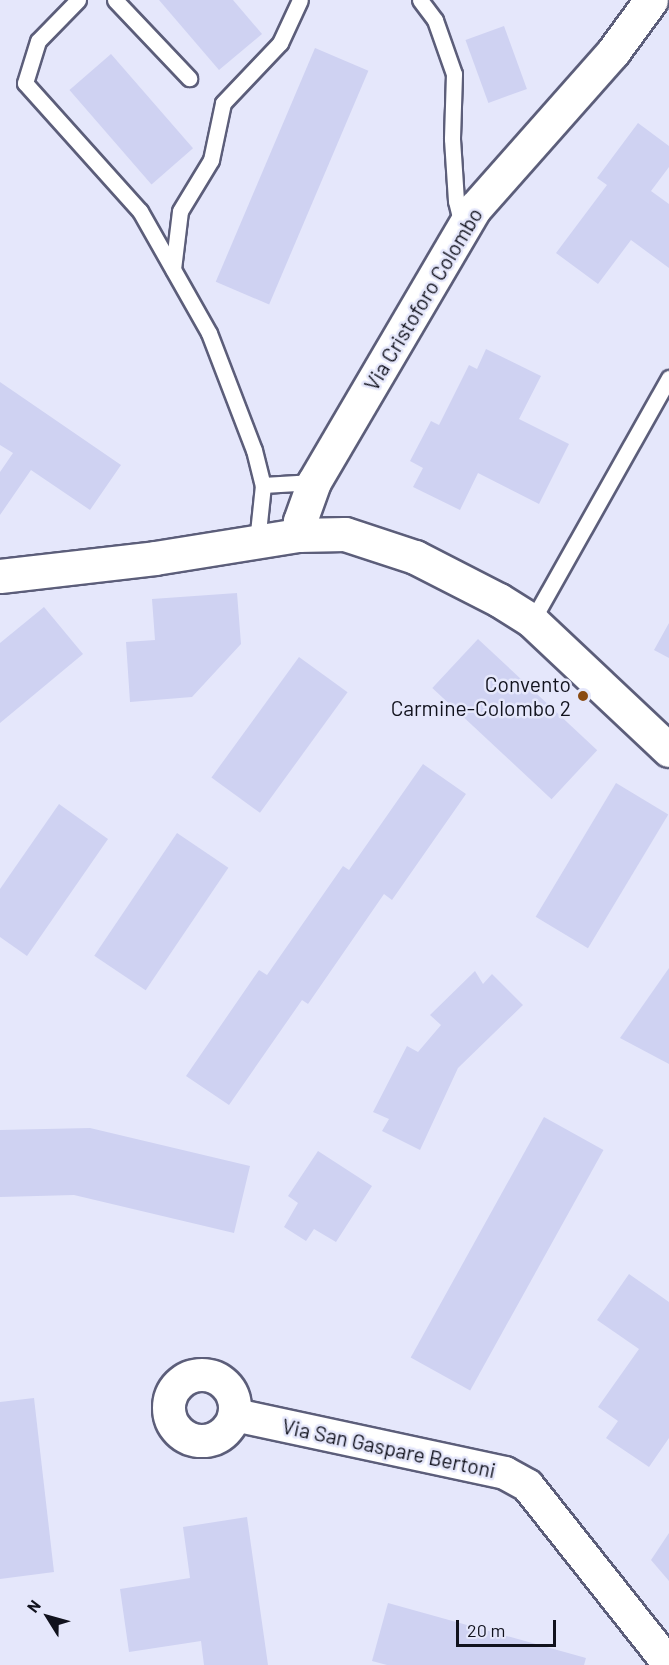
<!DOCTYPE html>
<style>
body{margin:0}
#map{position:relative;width:669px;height:1665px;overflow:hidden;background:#e5e7fb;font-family:Barlow,sans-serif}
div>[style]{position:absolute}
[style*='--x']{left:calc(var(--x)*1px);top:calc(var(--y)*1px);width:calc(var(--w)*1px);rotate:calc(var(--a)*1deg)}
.building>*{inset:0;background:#cfd2f2;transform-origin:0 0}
.roads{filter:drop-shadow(2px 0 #5c5e7a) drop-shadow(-2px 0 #5c5e7a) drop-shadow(0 2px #5c5e7a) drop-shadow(0 -2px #5c5e7a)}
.service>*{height:15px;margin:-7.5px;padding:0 7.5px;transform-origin:7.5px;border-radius:7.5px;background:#fff}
.minor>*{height:32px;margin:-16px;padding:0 16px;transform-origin:16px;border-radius:16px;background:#fff}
.minor>.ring{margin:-16px;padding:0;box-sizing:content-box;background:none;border:32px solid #fff;border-radius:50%}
.tertiary>*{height:33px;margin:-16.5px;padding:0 16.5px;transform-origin:16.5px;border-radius:16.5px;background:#fff}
.secondary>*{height:33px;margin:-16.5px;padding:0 16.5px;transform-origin:16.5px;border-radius:16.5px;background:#fff}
.dots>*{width:16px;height:16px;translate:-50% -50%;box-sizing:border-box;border:3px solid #e5e7fb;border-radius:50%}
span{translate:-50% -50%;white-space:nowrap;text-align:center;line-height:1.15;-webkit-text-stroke:5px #e5e7fb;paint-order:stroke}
.street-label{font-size:21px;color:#11121d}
.poi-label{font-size:21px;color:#11121d}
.right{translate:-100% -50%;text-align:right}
.north{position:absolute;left:18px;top:1587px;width:60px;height:60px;-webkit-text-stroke:4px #e5e7fb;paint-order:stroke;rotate:307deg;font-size:16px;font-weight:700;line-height:24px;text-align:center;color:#11121d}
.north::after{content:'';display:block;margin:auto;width:21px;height:27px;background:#11121d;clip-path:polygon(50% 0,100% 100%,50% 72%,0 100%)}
.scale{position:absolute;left:456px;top:1620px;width:100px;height:27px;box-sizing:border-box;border:3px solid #11121d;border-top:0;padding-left:8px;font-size:18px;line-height:21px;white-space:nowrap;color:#11121d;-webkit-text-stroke:4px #e5e7fb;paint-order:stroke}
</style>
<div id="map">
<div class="building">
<i style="clip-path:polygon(159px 0,233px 0,262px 34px,219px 70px)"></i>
<i style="left:504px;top:26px;width:67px;height:41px;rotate:70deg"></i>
<i style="left:315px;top:48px;width:58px;height:254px;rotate:23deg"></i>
<i style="left:111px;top:54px;width:125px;height:55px;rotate:49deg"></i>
<i style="clip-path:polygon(638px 123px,669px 146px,669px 167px,651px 191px,669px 204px,669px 268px,631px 240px,598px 284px,556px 253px,607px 185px,597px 178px)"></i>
<i style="clip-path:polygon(486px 349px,541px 376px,519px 419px,569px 444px,539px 504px,478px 473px,460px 510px,413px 487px,423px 468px,410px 461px,431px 421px,439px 425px,469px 365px,477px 369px)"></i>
<i style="clip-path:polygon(0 382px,121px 465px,90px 510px,31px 470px,0 515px,0 472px,13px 453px,0 445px)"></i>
<i style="clip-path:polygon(237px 593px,241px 644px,192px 697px,130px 702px,126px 642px,155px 640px,152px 599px)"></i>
<i style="clip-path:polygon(44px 607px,83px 654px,0 723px,0 643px)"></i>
<i style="clip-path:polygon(669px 623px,669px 658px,654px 650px)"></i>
<i style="left:478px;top:639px;width:163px;height:67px;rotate:43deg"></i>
<i style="left:299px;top:657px;width:60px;height:149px;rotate:36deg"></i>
<i style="clip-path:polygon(423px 764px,466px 794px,392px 900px,384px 894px,308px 1004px,302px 1000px,229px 1105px,186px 1076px,259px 970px,267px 975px,343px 866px,349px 870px)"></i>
<i style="left:616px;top:783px;width:61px;height:156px;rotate:31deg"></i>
<i style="clip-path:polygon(59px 804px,108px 839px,27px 956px,0 937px,0 889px)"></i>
<i style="left:177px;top:833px;width:62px;height:148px;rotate:34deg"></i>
<i style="clip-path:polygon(669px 968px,669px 1064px,620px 1038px)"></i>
<i style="clip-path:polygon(475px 971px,483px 984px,492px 974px,523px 1005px,458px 1068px,420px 1150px,382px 1131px,389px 1119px,373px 1112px,407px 1046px,418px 1052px,441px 1025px,430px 1015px)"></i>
<i style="left:544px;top:1117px;width:68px;height:275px;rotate:29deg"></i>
<i style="clip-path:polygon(90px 1128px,250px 1166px,234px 1233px,74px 1195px,0 1197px,0 1130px)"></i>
<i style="clip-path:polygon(318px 1151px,372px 1186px,336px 1242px,314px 1229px,306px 1241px,284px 1227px,298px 1203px,288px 1196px)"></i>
<i style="clip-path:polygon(629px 1274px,669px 1302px,669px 1438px,649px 1467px,606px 1438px,618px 1421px,598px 1407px,639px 1349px,597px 1320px)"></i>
<i style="clip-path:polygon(34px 1398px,54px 1572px,0 1579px,0 1402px)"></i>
<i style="clip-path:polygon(247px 1517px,268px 1665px,204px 1665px,201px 1641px,129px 1652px,120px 1589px,190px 1578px,183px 1527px)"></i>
<i style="clip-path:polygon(669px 1533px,669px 1581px,651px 1560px)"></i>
<i style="clip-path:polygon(388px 1603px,586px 1658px,584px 1665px,387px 1665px,372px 1661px)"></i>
</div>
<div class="roads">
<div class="service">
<i style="--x:78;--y:0;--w:57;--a:134.3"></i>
<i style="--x:38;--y:41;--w:44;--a:107.2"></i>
<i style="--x:25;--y:83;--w:172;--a:48.1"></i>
<i style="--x:140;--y:211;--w:140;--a:60.5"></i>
<i style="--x:209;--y:333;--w:125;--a:69"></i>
<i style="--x:254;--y:450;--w:36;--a:76"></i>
<i style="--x:263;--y:485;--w:57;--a:96"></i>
<i style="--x:115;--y:0;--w:108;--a:46.5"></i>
<i style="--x:420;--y:0;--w:25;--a:53"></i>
<i style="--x:435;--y:20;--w:57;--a:70.6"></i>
<i style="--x:454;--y:74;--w:65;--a:91.8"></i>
<i style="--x:452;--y:139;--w:62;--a:86.3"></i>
<i style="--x:456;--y:201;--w:25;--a:76"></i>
<i style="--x:173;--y:269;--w:58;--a:-83.1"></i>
<i style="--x:180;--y:211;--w:60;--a:-58.7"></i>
<i style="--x:211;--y:160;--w:58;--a:-78.1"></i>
<i style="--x:223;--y:103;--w:83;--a:-46.5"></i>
<i style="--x:280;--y:43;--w:47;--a:-65.1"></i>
<i style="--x:263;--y:485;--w:51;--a:-3.4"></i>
<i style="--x:532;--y:621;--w:279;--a:-60.6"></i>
</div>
<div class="minor">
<i class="ring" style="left:169px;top:1375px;width:34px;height:34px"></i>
<i style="--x:235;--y:1415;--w:276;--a:12.1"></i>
<i style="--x:505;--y:1473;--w:26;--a:29"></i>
<i style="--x:528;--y:1486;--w:227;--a:51.6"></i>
</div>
<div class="tertiary">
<i style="--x:298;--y:535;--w:14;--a:-82"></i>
<i style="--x:300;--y:521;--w:41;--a:-70.3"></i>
<i style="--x:314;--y:482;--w:318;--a:-59.6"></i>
<i style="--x:475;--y:208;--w:208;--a:-48.5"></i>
<i style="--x:613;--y:52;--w:64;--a:-53.8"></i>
</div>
<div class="secondary">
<i style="--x:0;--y:576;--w:156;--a:-6.6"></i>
<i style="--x:155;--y:558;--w:145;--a:-9.1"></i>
<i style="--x:298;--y:535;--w:47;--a:-1.2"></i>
<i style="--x:345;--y:534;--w:74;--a:18.2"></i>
<i style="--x:415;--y:557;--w:94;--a:27.1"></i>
<i style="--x:499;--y:600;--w:39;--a:32"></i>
<i style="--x:532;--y:621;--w:188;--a:43.3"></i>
</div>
</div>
<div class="dots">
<i style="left:583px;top:696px;background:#8a4b12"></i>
</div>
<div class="street-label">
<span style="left:423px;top:299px;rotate:-59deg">Via Cristoforo Colombo</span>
<span style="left:389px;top:1448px;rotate:12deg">Via San Gaspare Bertoni</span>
</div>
<div class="poi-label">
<span class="right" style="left:571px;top:696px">Convento<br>Carmine-Colombo 2</span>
</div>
<div class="north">N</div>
<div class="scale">20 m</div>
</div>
